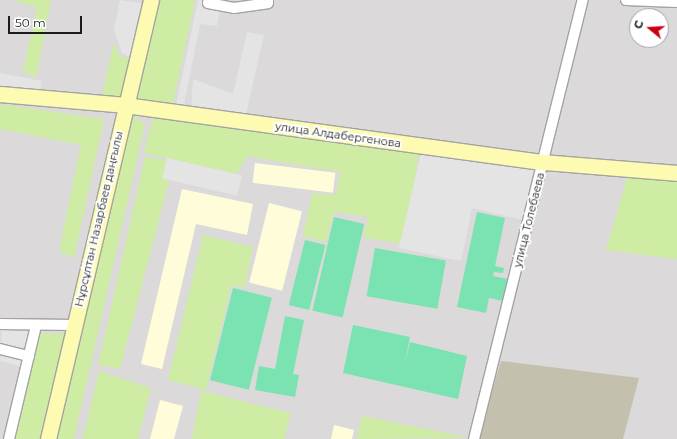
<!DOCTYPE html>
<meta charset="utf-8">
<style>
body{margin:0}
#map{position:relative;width:677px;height:439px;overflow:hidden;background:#efe9e1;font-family:Montserrat,sans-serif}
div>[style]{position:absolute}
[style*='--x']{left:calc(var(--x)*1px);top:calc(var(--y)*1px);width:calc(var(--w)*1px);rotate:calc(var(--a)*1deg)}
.residential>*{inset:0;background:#dbd9d9}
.education>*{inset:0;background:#fffcda;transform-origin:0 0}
.construction>*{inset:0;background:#c3c1ad}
.grass>*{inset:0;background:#ceeca4}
.pitch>*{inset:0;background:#7ae3b1;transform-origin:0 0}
.parking>*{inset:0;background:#e4e4e4;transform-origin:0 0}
.roads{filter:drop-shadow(1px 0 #a3a3a3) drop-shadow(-1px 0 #a3a3a3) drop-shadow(0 1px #a3a3a3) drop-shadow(0 -1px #a3a3a3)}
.street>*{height:10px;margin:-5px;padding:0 5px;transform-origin:5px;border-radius:5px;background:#fff}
.secondary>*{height:15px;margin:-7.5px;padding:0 7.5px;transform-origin:7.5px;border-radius:7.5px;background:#fdfab1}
span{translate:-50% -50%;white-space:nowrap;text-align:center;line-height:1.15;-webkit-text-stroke:4px #fff;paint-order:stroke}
.street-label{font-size:11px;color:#1c1c1c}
.north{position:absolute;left:629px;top:8px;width:40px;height:40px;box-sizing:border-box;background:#fff;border:1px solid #a4a4a4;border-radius:50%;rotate:288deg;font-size:11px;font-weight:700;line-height:16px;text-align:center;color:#1c1c1c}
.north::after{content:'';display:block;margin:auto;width:14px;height:18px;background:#c90012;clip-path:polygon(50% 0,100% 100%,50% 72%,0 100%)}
.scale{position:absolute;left:8px;top:16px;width:74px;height:18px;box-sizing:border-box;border:2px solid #1c1c1c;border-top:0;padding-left:5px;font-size:12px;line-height:14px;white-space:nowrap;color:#1c1c1c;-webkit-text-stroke:3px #fff;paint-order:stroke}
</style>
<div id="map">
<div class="residential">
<i style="clip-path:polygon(evenodd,0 0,677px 0,677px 439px,0 439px,0 0,637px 16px,661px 16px,661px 40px,637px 40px,637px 16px)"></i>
</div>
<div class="education">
<i style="left:255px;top:163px;width:81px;height:20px;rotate:7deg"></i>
<i style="clip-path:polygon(182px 189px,253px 204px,247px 235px,196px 224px,162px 369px,141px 364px)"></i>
<i style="left:269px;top:203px;width:34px;height:82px;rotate:14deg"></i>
<i style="clip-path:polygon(160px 400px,183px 406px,174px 439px,150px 439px)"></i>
<i style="clip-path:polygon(334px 425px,354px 430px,352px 439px,331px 439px)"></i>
</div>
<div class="construction">
<i style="clip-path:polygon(501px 361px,639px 378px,623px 439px,478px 439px)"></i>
</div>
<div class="grass">
<i style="clip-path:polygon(11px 0,51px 0,36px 78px,23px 71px,37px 7px)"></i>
<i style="clip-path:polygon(156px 0,195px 0,172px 108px,132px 102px)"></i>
<i style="clip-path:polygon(114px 43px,119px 55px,131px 61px,123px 102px,101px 99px)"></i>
<i style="clip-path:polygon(0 104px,104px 119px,74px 258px,59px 251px,81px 145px,0 129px)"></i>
<i style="clip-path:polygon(129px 113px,145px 124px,74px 439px,50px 439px)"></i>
<i style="clip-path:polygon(154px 113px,419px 153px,405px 244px,364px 238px,368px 217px,334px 212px,326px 242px,303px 236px,312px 193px,336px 195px,340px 172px,247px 156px,237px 174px,144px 153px)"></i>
<i style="clip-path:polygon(145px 157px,174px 162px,120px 369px,98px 365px)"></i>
<i style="clip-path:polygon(628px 175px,677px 179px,677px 259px,606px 250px)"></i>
<i style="clip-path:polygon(203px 235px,253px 247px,245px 287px,231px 286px,206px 390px,168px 380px)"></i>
<i style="clip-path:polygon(37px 333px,68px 334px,41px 439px,12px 439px)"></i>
<i style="clip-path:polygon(99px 371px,151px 388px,138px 439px,83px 439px)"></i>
<i style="clip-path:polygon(201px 391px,291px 413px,284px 439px,192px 439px)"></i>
<i style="clip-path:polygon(362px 416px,470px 438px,357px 439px)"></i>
</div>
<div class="pitch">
<i style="clip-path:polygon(477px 212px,505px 218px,495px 266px,504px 268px,503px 273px,494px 272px,493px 276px,508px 279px,503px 301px,489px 298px,486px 313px,457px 307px)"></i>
<i style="left:334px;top:217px;width:31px;height:96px;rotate:13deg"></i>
<i style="left:305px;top:240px;width:21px;height:67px;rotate:14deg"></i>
<i style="left:375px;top:248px;width:72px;height:49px;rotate:10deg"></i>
<i style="left:233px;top:288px;width:40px;height:95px;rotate:14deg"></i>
<i style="clip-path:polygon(285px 316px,304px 320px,293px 374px,299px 375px,295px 397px,255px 390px,259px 366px,275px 369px)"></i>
<i style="clip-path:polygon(353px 325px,410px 337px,404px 367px,410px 342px,467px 356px,458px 399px,343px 373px)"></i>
</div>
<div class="parking">
<i style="clip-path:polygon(120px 0,147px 4px,133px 59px,122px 53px,114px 30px)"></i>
<i style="clip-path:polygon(198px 0,222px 0,217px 26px,200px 24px,183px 110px,176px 105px)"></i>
<i style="clip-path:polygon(247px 32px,264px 35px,245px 119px,191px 110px,193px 79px,233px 94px)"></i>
<i style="clip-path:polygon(0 73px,42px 81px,40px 92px,0 88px)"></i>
<i style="clip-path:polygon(421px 153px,534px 168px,523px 220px,472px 208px,461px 261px,399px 248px)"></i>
<i style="left:167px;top:158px;width:77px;height:21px;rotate:13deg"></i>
<i style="clip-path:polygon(2px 327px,32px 330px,23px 367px,0 361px)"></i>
</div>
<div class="roads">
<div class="street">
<i style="--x:209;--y:0;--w:3;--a:108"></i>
<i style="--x:208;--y:3;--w:26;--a:11"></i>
<i style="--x:234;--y:8;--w:34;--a:-8"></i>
<i style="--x:268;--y:3;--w:3;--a:-90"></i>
<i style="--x:626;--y:0;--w:51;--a:2.2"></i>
<i style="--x:0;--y:324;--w:74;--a:0.8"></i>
<i style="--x:0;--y:349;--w:30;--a:14"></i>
<i style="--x:9;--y:439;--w:116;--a:-76.6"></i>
<i style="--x:474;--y:439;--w:452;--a:-76.1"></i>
</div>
<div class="secondary">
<i style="--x:0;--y:94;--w:125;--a:5"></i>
<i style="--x:125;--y:105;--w:422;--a:7.8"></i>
<i style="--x:543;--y:162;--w:134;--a:4.7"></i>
<i style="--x:48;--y:439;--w:451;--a:-76.8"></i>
</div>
</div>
<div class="street-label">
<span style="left:338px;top:135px;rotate:8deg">улица Алдабергенова</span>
<span style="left:99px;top:219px;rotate:-77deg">Нұрсұлтан Назарбаев даңғылы</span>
<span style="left:529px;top:220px;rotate:-76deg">улица Толебаева</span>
</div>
<div class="north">С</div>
<div class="scale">50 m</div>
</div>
